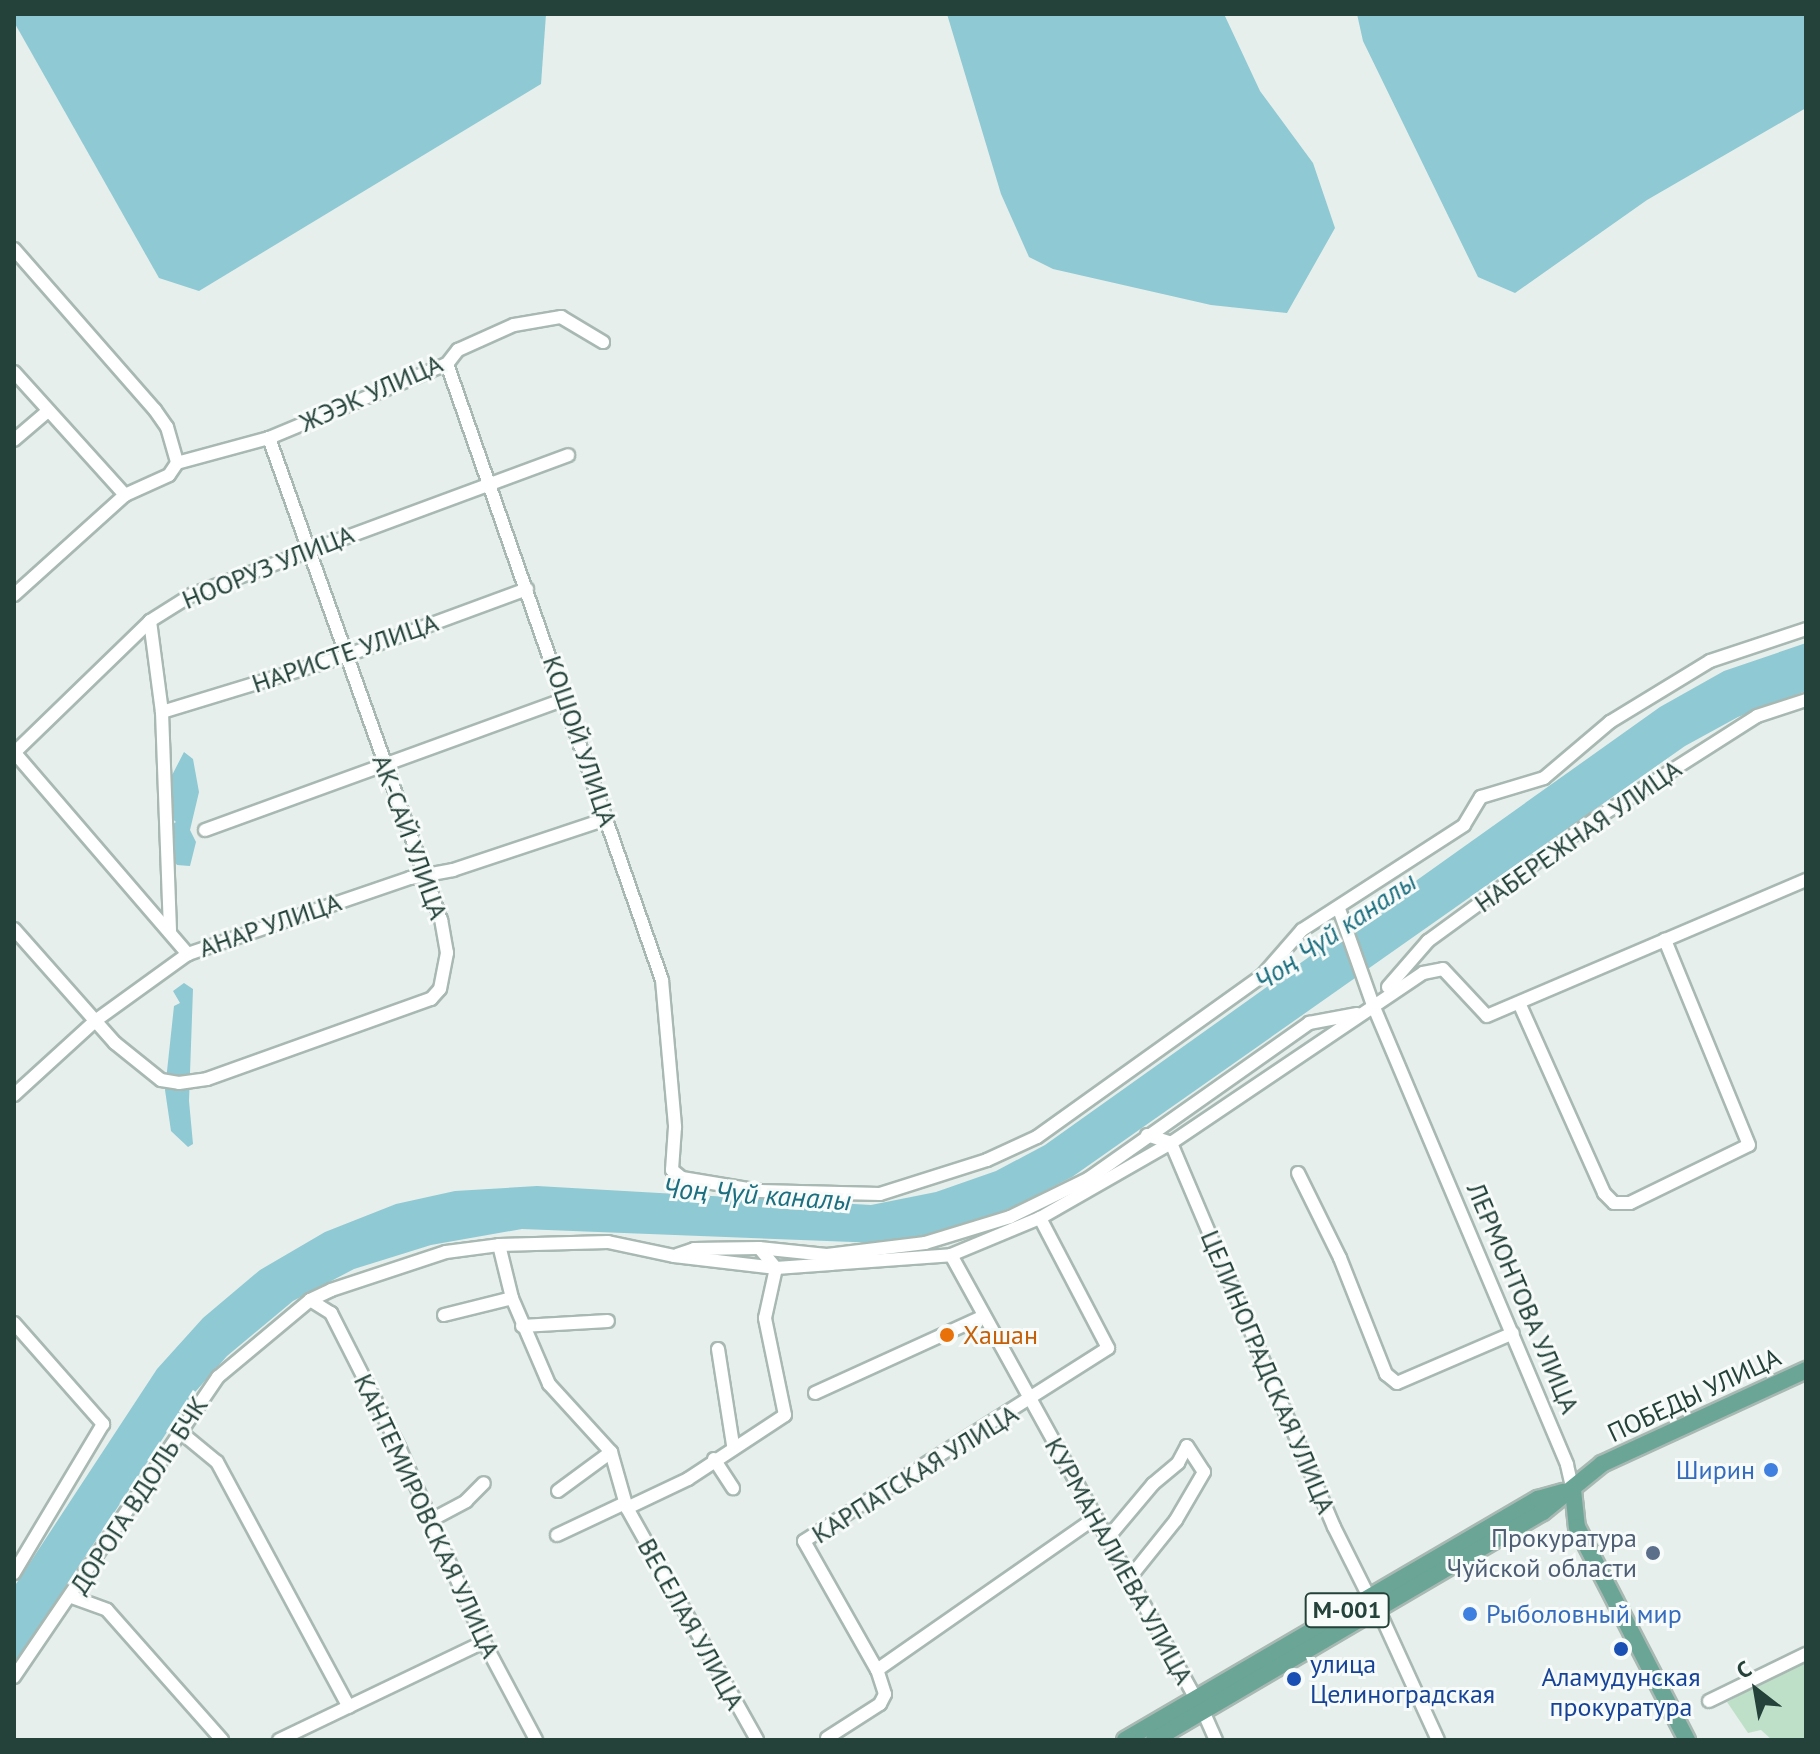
<!DOCTYPE html>
<meta charset="utf-8">
<style>
body{margin:0}
#map{position:relative;width:1820px;height:1754px;overflow:hidden;background:#e6efeb;font-family:"PT Sans",sans-serif}
div>[style]{position:absolute}
[style*='--x']{left:calc(var(--x)*1px);top:calc(var(--y)*1px);width:calc(var(--w)*1px);rotate:calc(var(--a)*1deg)}
.green>*{inset:0;background:#bfe0c8}
.water>*{inset:0;background:#8ec9d4}
.roads{filter:drop-shadow(2px 0 #a8b8b2) drop-shadow(-2px 0 #a8b8b2) drop-shadow(0 2px #a8b8b2) drop-shadow(0 -2px #a8b8b2)}
.minor>*{height:12px;margin:-6px;padding:0 6px;transform-origin:6px;border-radius:6px;background:#fff}
.major>*{height:16px;margin:-8px;padding:0 8px;transform-origin:8px;border-radius:8px;background:#6aa596}
.dots>*{width:22px;height:22px;translate:-50% -50%;box-sizing:border-box;border:4px solid #f7fbf9;border-radius:50%}
span{translate:-50% -50%;white-space:nowrap;text-align:center;line-height:1.15;-webkit-text-stroke:6px #f7fbf9;paint-order:stroke}
.shield-label span{padding:2px 6px;background:#f7fbf9;border:2px solid;border-radius:6px;-webkit-text-stroke-width:0}
.shield-label{font-size:24px;color:#24423a;font-weight:700}
.street-label{font-size:26px;color:#24423a}
.food-label{font-size:26px;color:#c56008}
.left{translate:0 -50%;text-align:left}
.shop-label{font-size:26px;color:#366cbe}
.right{translate:-100% -50%;text-align:right}
.service-label{font-size:26px;color:#4e5e75}
.transit-label{font-size:26px;color:#164399}
.water-label{font-size:28px;color:#1c6f80;font-style:italic}
.frame{position:absolute;inset:0;border:16px solid #24423a;pointer-events:none}
.north{position:absolute;left:1716px;top:1650px;width:80px;height:80px;-webkit-text-stroke:6px #f7fbf9;paint-order:stroke;rotate:329deg;font-size:22px;font-weight:700;line-height:32px;text-align:center;color:#24423a}
.north::after{content:'';display:block;margin:auto;width:28px;height:36px;background:#24423a;clip-path:polygon(50% 0,100% 100%,50% 72%,0 100%)}
</style>
<div id="map">
<div class="green">
<i style="clip-path:polygon(1806px 1660px,1806px 1740px,1772px 1740px,1761px 1730px,1748px 1733px,1727px 1702px)"></i>
</div>
<div class="water">
<i style="clip-path:polygon(14px 14px,546px 14px,541px 84px,199px 291px,159px 278px,14px 22px)"></i>
<i style="clip-path:polygon(947px 14px,1224px 14px,1260px 91px,1313px 163px,1335px 228px,1287px 313px,1211px 305px,1053px 269px,1029px 257px,1001px 194px)"></i>
<i style="clip-path:polygon(1357px 14px,1806px 14px,1806px 108px,1647px 200px,1515px 293px,1478px 277px,1363px 41px)"></i>
<i style="clip-path:polygon(1806px 643px,1806px 691px,1738px 717px,1685px 746px,1072px 1177px,1019px 1204px,954px 1231px,879px 1243px,522px 1229px,431px 1245px,354px 1269px,293px 1301px,227px 1356px,188px 1400px,14px 1665px,14px 1587px,157px 1369px,203px 1318px,260px 1270px,325px 1232px,396px 1204px,455px 1191px,537px 1186px,871px 1205px,936px 1192px,996px 1171px,1045px 1145px,1660px 707px,1724px 671px)"></i>
<i style="clip-path:polygon(184px 752px,193px 759px,199px 792px,190px 830px,196px 842px,190px 866px,177px 865px,169px 855px,169px 827px,176px 822px,169px 816px,168px 783px)"></i>
<i style="clip-path:polygon(184px 983px,193px 989px,189px 1101px,193px 1144px,188px 1147px,171px 1131px,165px 1090px,174px 1006px,180px 1003px,173px 991px)"></i>
</div>
<div class="roads">
<div class="minor">
<i style="--x:14;--y:249;--w:214;--a:48.8"></i>
<i style="--x:155;--y:410;--w:21;--a:55"></i>
<i style="--x:167;--y:427;--w:37;--a:74"></i>
<i style="--x:447;--y:364;--w:652;--a:70.76"></i>
<i style="--x:662;--y:980;--w:148;--a:84.9"></i>
<i style="--x:675;--y:1127;--w:43;--a:94"></i>
<i style="--x:672;--y:1170;--w:13;--a:39"></i>
<i style="--x:682;--y:1178;--w:79;--a:9.5"></i>
<i style="--x:760;--y:1191;--w:120;--a:1.4"></i>
<i style="--x:880;--y:1194;--w:112;--a:-17.6"></i>
<i style="--x:987;--y:1160;--w:55;--a:-24.7"></i>
<i style="--x:1037;--y:1137;--w:277;--a:-35.6"></i>
<i style="--x:1262;--y:976;--w:61;--a:-49"></i>
<i style="--x:1302;--y:930;--w:193;--a:-32.9"></i>
<i style="--x:1464;--y:825;--w:33;--a:-59"></i>
<i style="--x:1481;--y:797;--w:66;--a:-16.8"></i>
<i style="--x:1544;--y:778;--w:87;--a:-40.3"></i>
<i style="--x:1610;--y:722;--w:117;--a:-31.4"></i>
<i style="--x:1710;--y:661;--w:101;--a:-18.4"></i>
<i style="--x:14;--y:372;--w:166;--a:47.9"></i>
<i style="--x:14;--y:440;--w:45;--a:-40.5"></i>
<i style="--x:14;--y:595;--w:149;--a:-42"></i>
<i style="--x:125;--y:495;--w:48;--a:-24.4"></i>
<i style="--x:169;--y:475;--w:14;--a:-56"></i>
<i style="--x:177;--y:463;--w:95;--a:-15.2"></i>
<i style="--x:269;--y:438;--w:193;--a:-22.6"></i>
<i style="--x:447;--y:364;--w:18;--a:-52"></i>
<i style="--x:458;--y:350;--w:61;--a:-24.1"></i>
<i style="--x:514;--y:325;--w:48;--a:-9.7"></i>
<i style="--x:561;--y:317;--w:49;--a:30.8"></i>
<i style="--x:150;--y:621;--w:92;--a:82.5"></i>
<i style="--x:162;--y:712;--w:221;--a:87.9"></i>
<i style="--x:162;--y:712;--w:191;--a:-17"></i>
<i style="--x:345;--y:656;--w:194;--a:-20.2"></i>
<i style="--x:14;--y:752;--w:267;--a:49.3"></i>
<i style="--x:14;--y:753;--w:190;--a:-44.1"></i>
<i style="--x:150;--y:621;--w:51;--a:-32.1"></i>
<i style="--x:193;--y:594;--w:400;--a:-20.3"></i>
<i style="--x:205;--y:830;--w:385;--a:-20"></i>
<i style="--x:1339;--y:909;--w:102;--a:70.5"></i>
<i style="--x:1373;--y:1005;--w:499;--a:67.1"></i>
<i style="--x:1567;--y:1465;--w:26;--a:77"></i>
<i style="--x:14;--y:929;--w:152;--a:48.5"></i>
<i style="--x:115;--y:1043;--w:59;--a:38.8"></i>
<i style="--x:161;--y:1080;--w:18;--a:9"></i>
<i style="--x:179;--y:1083;--w:28;--a:-8"></i>
<i style="--x:207;--y:1079;--w:238;--a:-19.7"></i>
<i style="--x:431;--y:999;--w:13;--a:-48"></i>
<i style="--x:440;--y:989;--w:37;--a:-79"></i>
<i style="--x:447;--y:953;--w:34;--a:-100"></i>
<i style="--x:441;--y:920;--w:512;--a:-109.64"></i>
<i style="--x:1388;--y:987;--w:61;--a:-49"></i>
<i style="--x:1428;--y:941;--w:205;--a:-36.1"></i>
<i style="--x:1594;--y:820;--w:193;--a:-32.5"></i>
<i style="--x:1757;--y:716;--w:52;--a:-18.1"></i>
<i style="--x:1520;--y:1005;--w:206;--a:65.9"></i>
<i style="--x:1604;--y:1193;--w:14;--a:45"></i>
<i style="--x:1614;--y:1203;--w:16;--a:0"></i>
<i style="--x:1630;--y:1203;--w:132;--a:-26"></i>
<i style="--x:1749;--y:1145;--w:222;--a:-112.3"></i>
<i style="--x:14;--y:1095;--w:110;--a:-42.4"></i>
<i style="--x:95;--y:1021;--w:115;--a:-35.8"></i>
<i style="--x:188;--y:954;--w:235;--a:-18.9"></i>
<i style="--x:410;--y:878;--w:44;--a:-10.5"></i>
<i style="--x:453;--y:870;--w:161;--a:-18.4"></i>
<i style="--x:1147;--y:1135;--w:25;--a:18"></i>
<i style="--x:1171;--y:1143;--w:417;--a:67"></i>
<i style="--x:1334;--y:1527;--w:78;--a:63.4"></i>
<i style="--x:1298;--y:1173;--w:95;--a:63.7"></i>
<i style="--x:1340;--y:1258;--w:125;--a:68.4"></i>
<i style="--x:1386;--y:1374;--w:14;--a:39"></i>
<i style="--x:1397;--y:1383;--w:126;--a:-23.3"></i>
<i style="--x:499;--y:1245;--w:55;--a:76.2"></i>
<i style="--x:512;--y:1298;--w:94;--a:66.7"></i>
<i style="--x:549;--y:1384;--w:92;--a:47.6"></i>
<i style="--x:611;--y:1452;--w:58;--a:74.1"></i>
<i style="--x:627;--y:1508;--w:266;--a:60.7"></i>
<i style="--x:677;--y:1255;--w:18;--a:-19"></i>
<i style="--x:694;--y:1249;--w:65;--a:-0.9"></i>
<i style="--x:759;--y:1248;--w:68;--a:5.9"></i>
<i style="--x:827;--y:1255;--w:99;--a:-7"></i>
<i style="--x:925;--y:1243;--w:89;--a:-17"></i>
<i style="--x:1010;--y:1217;--w:87;--a:-26"></i>
<i style="--x:1088;--y:1179;--w:271;--a:-35.2"></i>
<i style="--x:1309;--y:1023;--w:49;--a:-10.6"></i>
<i style="--x:951;--y:1255;--w:507;--a:61.11"></i>
<i style="--x:310;--y:1300;--w:25;--a:32"></i>
<i style="--x:331;--y:1313;--w:150;--a:63.1"></i>
<i style="--x:399;--y:1447;--w:213;--a:66.4"></i>
<i style="--x:484;--y:1642;--w:111;--a:62"></i>
<i style="--x:444;--y:1315;--w:70;--a:-14"></i>
<i style="--x:14;--y:1323;--w:135;--a:48.6"></i>
<i style="--x:103;--y:1424;--w:174;--a:120.9"></i>
<i style="--x:522;--y:1326;--w:86;--a:-3.3"></i>
<i style="--x:718;--y:1349;--w:97;--a:81.1"></i>
<i style="--x:815;--y:1393;--w:186;--a:-24.5"></i>
<i style="--x:178;--y:1430;--w:50;--a:39.4"></i>
<i style="--x:217;--y:1462;--w:278;--a:61.7"></i>
<i style="--x:714;--y:1459;--w:35;--a:57"></i>
<i style="--x:558;--y:1491;--w:66;--a:-36.3"></i>
<i style="--x:627;--y:1508;--w:68;--a:-25.4"></i>
<i style="--x:688;--y:1479;--w:116;--a:-33.4"></i>
<i style="--x:785;--y:1415;--w:99;--a:-101.7"></i>
<i style="--x:765;--y:1318;--w:51;--a:-77.6"></i>
<i style="--x:776;--y:1268;--w:26;--a:-130"></i>
<i style="--x:431;--y:1520;--w:40;--a:-28"></i>
<i style="--x:466;--y:1501;--w:25;--a:-45"></i>
<i style="--x:557;--y:1535;--w:75;--a:-25.2"></i>
<i style="--x:1106;--y:1540;--w:73;--a:-50"></i>
<i style="--x:1153;--y:1484;--w:33;--a:-40"></i>
<i style="--x:1178;--y:1463;--w:19;--a:-62"></i>
<i style="--x:1187;--y:1446;--w:31;--a:57"></i>
<i style="--x:1204;--y:1472;--w:56;--a:120.3"></i>
<i style="--x:1176;--y:1520;--w:77;--a:128.7"></i>
<i style="--x:72;--y:1597;--w:37;--a:20"></i>
<i style="--x:107;--y:1610;--w:174;--a:48.5"></i>
<i style="--x:1378;--y:1609;--w:144;--a:65.4"></i>
<i style="--x:877;--y:1670;--w:148;--a:-119.5"></i>
<i style="--x:804;--y:1541;--w:360;--a:-32.4"></i>
<i style="--x:1108;--y:1348;--w:147;--a:-117.6"></i>
<i style="--x:14;--y:1677;--w:363;--a:-55.8"></i>
<i style="--x:218;--y:1377;--w:120;--a:-39.9"></i>
<i style="--x:310;--y:1300;--w:23;--a:-25"></i>
<i style="--x:331;--y:1290;--w:121;--a:-18.3"></i>
<i style="--x:446;--y:1252;--w:53;--a:-7.5"></i>
<i style="--x:499;--y:1245;--w:109;--a:-1.6"></i>
<i style="--x:608;--y:1242;--w:67;--a:12"></i>
<i style="--x:674;--y:1256;--w:103;--a:6.7"></i>
<i style="--x:776;--y:1268;--w:175;--a:-4.2"></i>
<i style="--x:951;--y:1255;--w:96;--a:-22.6"></i>
<i style="--x:1040;--y:1218;--w:151;--a:-29.8"></i>
<i style="--x:1171;--y:1143;--w:304;--a:-34"></i>
<i style="--x:1423;--y:973;--w:20;--a:-11"></i>
<i style="--x:1443;--y:969;--w:64;--a:46.9"></i>
<i style="--x:1487;--y:1016;--w:347;--a:-23.1"></i>
<i style="--x:1709;--y:1701;--w:108;--a:-25.9"></i>
<i style="--x:1203;--y:1711;--w:32;--a:66"></i>
<i style="--x:827;--y:1738;--w:63;--a:-32.7"></i>
<i style="--x:880;--y:1704;--w:11;--a:-63"></i>
<i style="--x:885;--y:1694;--w:25;--a:-108"></i>
<i style="--x:877;--y:1670;--w:266;--a:-34.9"></i>
<i style="--x:279;--y:1740;--w:227;--a:-25.6"></i>
</div>
<div class="major">
<i style="--x:1573;--y:1490;--w:37;--a:84"></i>
<i style="--x:1577;--y:1527;--w:240;--a:62.7"></i>
<i style="--x:1125;--y:1740;--w:478;--a:-30.3"></i>
<i style="--x:1538;--y:1499;--w:26;--a:-16"></i>
<i style="--x:1154;--y:1740;--w:451;--a:-30.4"></i>
<i style="--x:1543;--y:1512;--w:76;--a:-39.1"></i>
<i style="--x:1602;--y:1464;--w:225;--a:-24.7"></i>
</div>
</div>
<div class="dots">
<i style="left:947px;top:1335px;background:#e8710a"></i>
<i style="left:1771px;top:1470px;background:#3f7fe0"></i>
<i style="left:1653px;top:1553px;background:#5c6f8a"></i>
<i style="left:1470px;top:1614px;background:#3f7fe0"></i>
<i style="left:1621px;top:1649px;background:#1a4fb4"></i>
<i style="left:1294px;top:1679px;background:#1a4fb4"></i>
</div>
<div class="shield-label">
<span style="left:1347px;top:1610px">М-001</span>
</div>
<div class="street-label">
<span style="left:371px;top:393px;rotate:-24deg">ЖЭЭК УЛИЦА</span>
<span style="left:268px;top:567px;rotate:-22deg">НООРУЗ УЛИЦА</span>
<span style="left:345px;top:653px;rotate:-19deg">НАРИСТЕ УЛИЦА</span>
<span style="left:580px;top:741px;rotate:71deg">КОШОЙ УЛИЦА</span>
<span style="left:1578px;top:836px;rotate:-35deg">НАБЕРЕЖНАЯ УЛИЦА</span>
<span style="left:410px;top:837px;rotate:70deg">АК-САЙ УЛИЦА</span>
<span style="left:270px;top:925px;rotate:-19deg">АНАР УЛИЦА</span>
<span style="left:1523px;top:1298px;rotate:67deg">ЛЕРМОНТОВА УЛИЦА</span>
<span style="left:1268px;top:1372px;rotate:67deg">ЦЕЛИНОГРАДСКАЯ УЛИЦА</span>
<span style="left:1694px;top:1395px;rotate:-25deg">ПОБЕДЫ УЛИЦА</span>
<span style="left:915px;top:1474px;rotate:-32deg">КАРПАТСКАЯ УЛИЦА</span>
<span style="left:139px;top:1495px;rotate:-57deg">ДОРОГА ВДОЛЬ БЧК</span>
<span style="left:427px;top:1516px;rotate:65deg">КАНТЕМИРОВСКАЯ УЛИЦА</span>
<span style="left:1119px;top:1561px;rotate:61deg">КУРМАНАЛИЕВА УЛИЦА</span>
<span style="left:691px;top:1624px;rotate:61deg">ВЕСЕЛАЯ УЛИЦА</span>
</div>
<div class="food-label">
<span class="left" style="left:963px;top:1335px">Хашан</span>
</div>
<div class="shop-label">
<span class="right" style="left:1755px;top:1470px">Ширин</span>
<span class="left" style="left:1486px;top:1614px">Рыболовный мир</span>
</div>
<div class="service-label">
<span class="right" style="left:1637px;top:1553px">Прокуратура<br>Чуйской области</span>
</div>
<div class="transit-label">
<span class="left" style="left:1310px;top:1679px">улица<br>Целиноградская</span>
<span style="left:1621px;top:1692px">Аламудунская<br>прокуратура</span>
</div>
<div class="water-label">
<span style="left:1335px;top:931px;rotate:-34deg">Чоң Чүй каналы</span>
<span style="left:757px;top:1194px;rotate:4deg">Чоң Чүй каналы</span>
</div>
<div class="frame"></div>
<div class="north">С</div>
</div>
